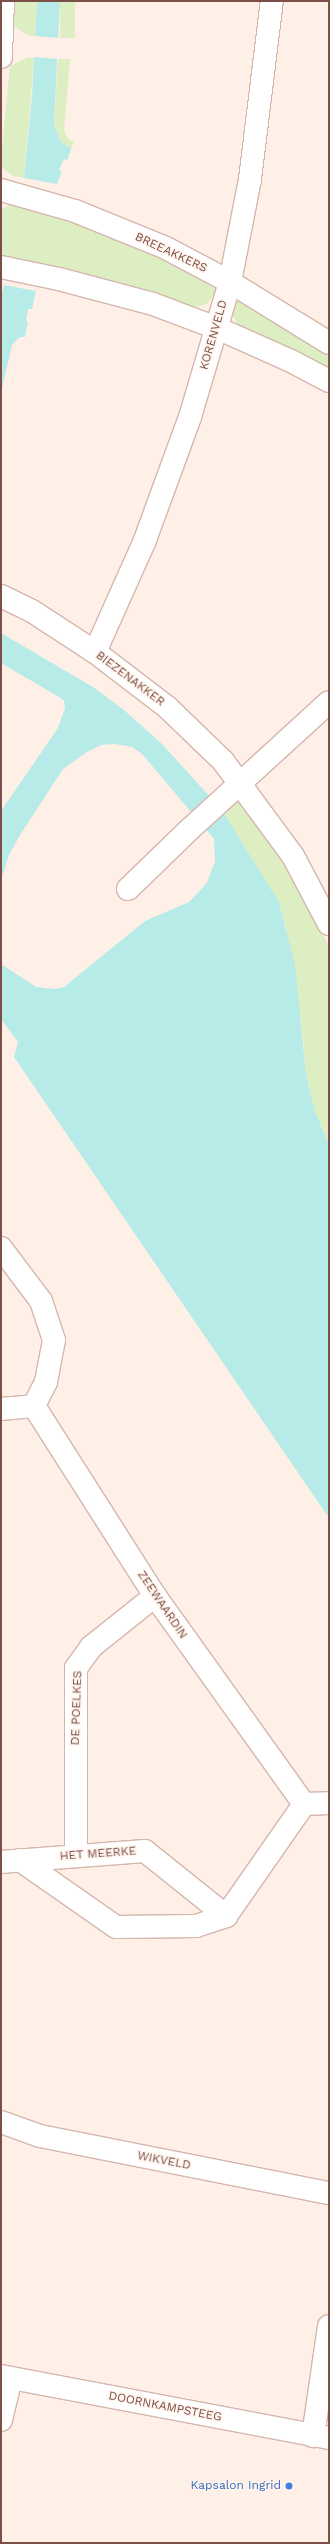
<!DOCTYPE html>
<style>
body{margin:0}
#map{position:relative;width:330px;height:2544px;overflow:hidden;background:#fef0e6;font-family:"Work Sans",sans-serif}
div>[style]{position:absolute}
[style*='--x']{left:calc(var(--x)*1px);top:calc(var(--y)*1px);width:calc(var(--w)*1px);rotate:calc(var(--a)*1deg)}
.green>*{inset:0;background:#ddeec2;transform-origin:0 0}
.water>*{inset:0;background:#b7ebe8}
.pier>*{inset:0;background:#fef0e6;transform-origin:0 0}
.roads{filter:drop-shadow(1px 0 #d5b6ad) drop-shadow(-1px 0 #d5b6ad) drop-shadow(0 1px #d5b6ad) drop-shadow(0 -1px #d5b6ad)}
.minor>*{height:22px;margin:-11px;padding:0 11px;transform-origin:11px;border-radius:11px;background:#fff}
.dots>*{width:11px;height:11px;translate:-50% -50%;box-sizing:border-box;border:2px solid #fff5ee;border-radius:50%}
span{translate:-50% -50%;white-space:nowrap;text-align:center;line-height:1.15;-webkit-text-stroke:3px #fff5ee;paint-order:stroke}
.street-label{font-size:12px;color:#7b4f47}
.shop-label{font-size:12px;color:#366cbe}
.right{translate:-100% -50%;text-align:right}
.frame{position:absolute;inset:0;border:2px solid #7b4f47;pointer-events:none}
</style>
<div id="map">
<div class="green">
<i style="clip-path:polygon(13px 1px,37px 1px,35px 36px,29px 36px,13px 26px)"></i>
<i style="left:60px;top:1px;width:15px;height:37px"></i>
<i style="clip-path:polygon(28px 57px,34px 58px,24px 178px,13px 176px,1px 167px,1px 157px,10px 66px)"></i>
<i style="clip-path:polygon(58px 59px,70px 59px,64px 130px,68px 139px,74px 142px,71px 149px,60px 141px,54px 124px)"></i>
<i style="clip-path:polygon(23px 203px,133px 243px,218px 286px,218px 290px,207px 304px,189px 308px,1px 257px,1px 209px,11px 204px)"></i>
<i style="clip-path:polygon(233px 297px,329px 353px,329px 374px,240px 328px,230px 311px)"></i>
<i style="clip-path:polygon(238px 795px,280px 854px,329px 946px,329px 1145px,315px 1111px,306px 1074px,303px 1037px,286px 929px,279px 902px,222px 810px)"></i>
</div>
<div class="water">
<i style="clip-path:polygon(37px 1px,60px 1px,54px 124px,60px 141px,71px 149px,67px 160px,64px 159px,59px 170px,62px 172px,57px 184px,24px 178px,32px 95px)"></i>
<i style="clip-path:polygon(4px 285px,36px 291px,32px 309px,28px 309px,26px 321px,28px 322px,25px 337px,20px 337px,12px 345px,1px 393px,1px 297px)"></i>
<i style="clip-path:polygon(1px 633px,93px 687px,124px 710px,162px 744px,222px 810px,279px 902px,295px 965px,306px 1074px,315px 1111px,329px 1145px,329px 1518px,14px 1057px,18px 1042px,1px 1019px,1px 964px,36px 987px,55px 989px,64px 987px,145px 921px,189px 902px,207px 883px,215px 861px,214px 839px,142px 754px,132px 747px,115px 744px,101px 745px,87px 752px,63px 769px,20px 835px,9px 855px,1px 880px,1px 811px,58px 728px,65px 708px,64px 701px,59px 697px,1px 663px)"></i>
</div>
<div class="pier">
<i style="left:33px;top:36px;width:28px;height:21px;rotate:4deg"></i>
</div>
<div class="roads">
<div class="minor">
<i style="--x:1;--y:57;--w:56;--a:-88"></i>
<i style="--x:1;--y:190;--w:77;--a:15.8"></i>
<i style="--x:75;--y:211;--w:98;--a:22.1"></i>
<i style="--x:166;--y:248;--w:72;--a:28"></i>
<i style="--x:230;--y:282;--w:116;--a:31.6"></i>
<i style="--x:1;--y:267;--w:59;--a:11.7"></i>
<i style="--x:59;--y:279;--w:97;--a:14.9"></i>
<i style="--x:153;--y:304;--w:68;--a:20.6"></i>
<i style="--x:217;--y:328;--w:81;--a:24"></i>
<i style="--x:291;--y:361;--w:43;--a:27.8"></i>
<i style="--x:1;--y:596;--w:34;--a:26"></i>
<i style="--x:32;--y:611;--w:75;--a:33.1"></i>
<i style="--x:95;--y:652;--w:91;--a:37.4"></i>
<i style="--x:167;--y:707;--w:78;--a:44"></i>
<i style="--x:223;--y:761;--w:118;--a:53.6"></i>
<i style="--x:293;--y:856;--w:77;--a:62.1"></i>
<i style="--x:95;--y:652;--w:123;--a:-65.9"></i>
<i style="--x:145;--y:540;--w:131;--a:-69.9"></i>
<i style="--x:190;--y:417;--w:141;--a:-73.5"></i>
<i style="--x:230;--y:282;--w:105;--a:-79"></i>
<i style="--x:250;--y:179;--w:179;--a:-83"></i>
<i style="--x:128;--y:889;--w:86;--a:-44.1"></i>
<i style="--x:190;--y:829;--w:188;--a:-42.4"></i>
<i style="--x:1;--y:1248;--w:66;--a:53"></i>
<i style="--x:41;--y:1301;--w:41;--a:71.6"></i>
<i style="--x:54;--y:1340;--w:43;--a:100.8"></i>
<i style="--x:46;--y:1382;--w:27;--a:117"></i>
<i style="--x:1;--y:1409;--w:33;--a:-5"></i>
<i style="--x:34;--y:1406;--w:225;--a:57.5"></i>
<i style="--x:155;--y:1596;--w:256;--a:54.4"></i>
<i style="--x:304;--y:1804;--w:25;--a:-2"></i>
<i style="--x:76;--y:1855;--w:187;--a:-90"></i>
<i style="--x:76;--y:1668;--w:26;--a:-54"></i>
<i style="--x:91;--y:1647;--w:82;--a:-38.6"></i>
<i style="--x:20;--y:1860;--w:117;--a:34.9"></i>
<i style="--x:116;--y:1927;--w:80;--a:-0.7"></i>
<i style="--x:196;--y:1926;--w:32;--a:-18"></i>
<i style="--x:226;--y:1916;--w:136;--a:-55.1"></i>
<i style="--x:1;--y:1862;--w:144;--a:-4.4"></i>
<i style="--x:145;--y:1851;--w:104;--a:38.7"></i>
<i style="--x:1;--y:2122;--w:41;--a:19.7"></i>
<i style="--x:40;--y:2136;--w:295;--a:11.2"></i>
<i style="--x:1;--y:2376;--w:334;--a:10.7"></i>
<i style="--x:1;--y:2420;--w:43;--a:-76.6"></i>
<i style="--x:313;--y:2436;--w:111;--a:-81.7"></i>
</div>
</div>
<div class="dots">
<i style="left:289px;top:2486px;background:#3f7fe0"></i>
</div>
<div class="street-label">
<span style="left:171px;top:253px;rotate:25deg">BREEAKKERS</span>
<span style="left:214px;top:335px;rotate:-74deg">KORENVELD</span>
<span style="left:130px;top:679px;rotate:37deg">BIEZENAKKER</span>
<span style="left:162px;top:1605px;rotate:56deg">ZEEWAARDIN</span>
<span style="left:77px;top:1708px;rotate:-88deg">DE POELKES</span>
<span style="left:98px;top:1854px;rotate:-4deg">HET MEERKE</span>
<span style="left:164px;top:2161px;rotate:11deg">WIKVELD</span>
<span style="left:165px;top:2407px;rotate:11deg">DOORNKAMPSTEEG</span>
</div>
<div class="shop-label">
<span class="right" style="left:281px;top:2486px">Kapsalon Ingrid</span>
</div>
<div class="frame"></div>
</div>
